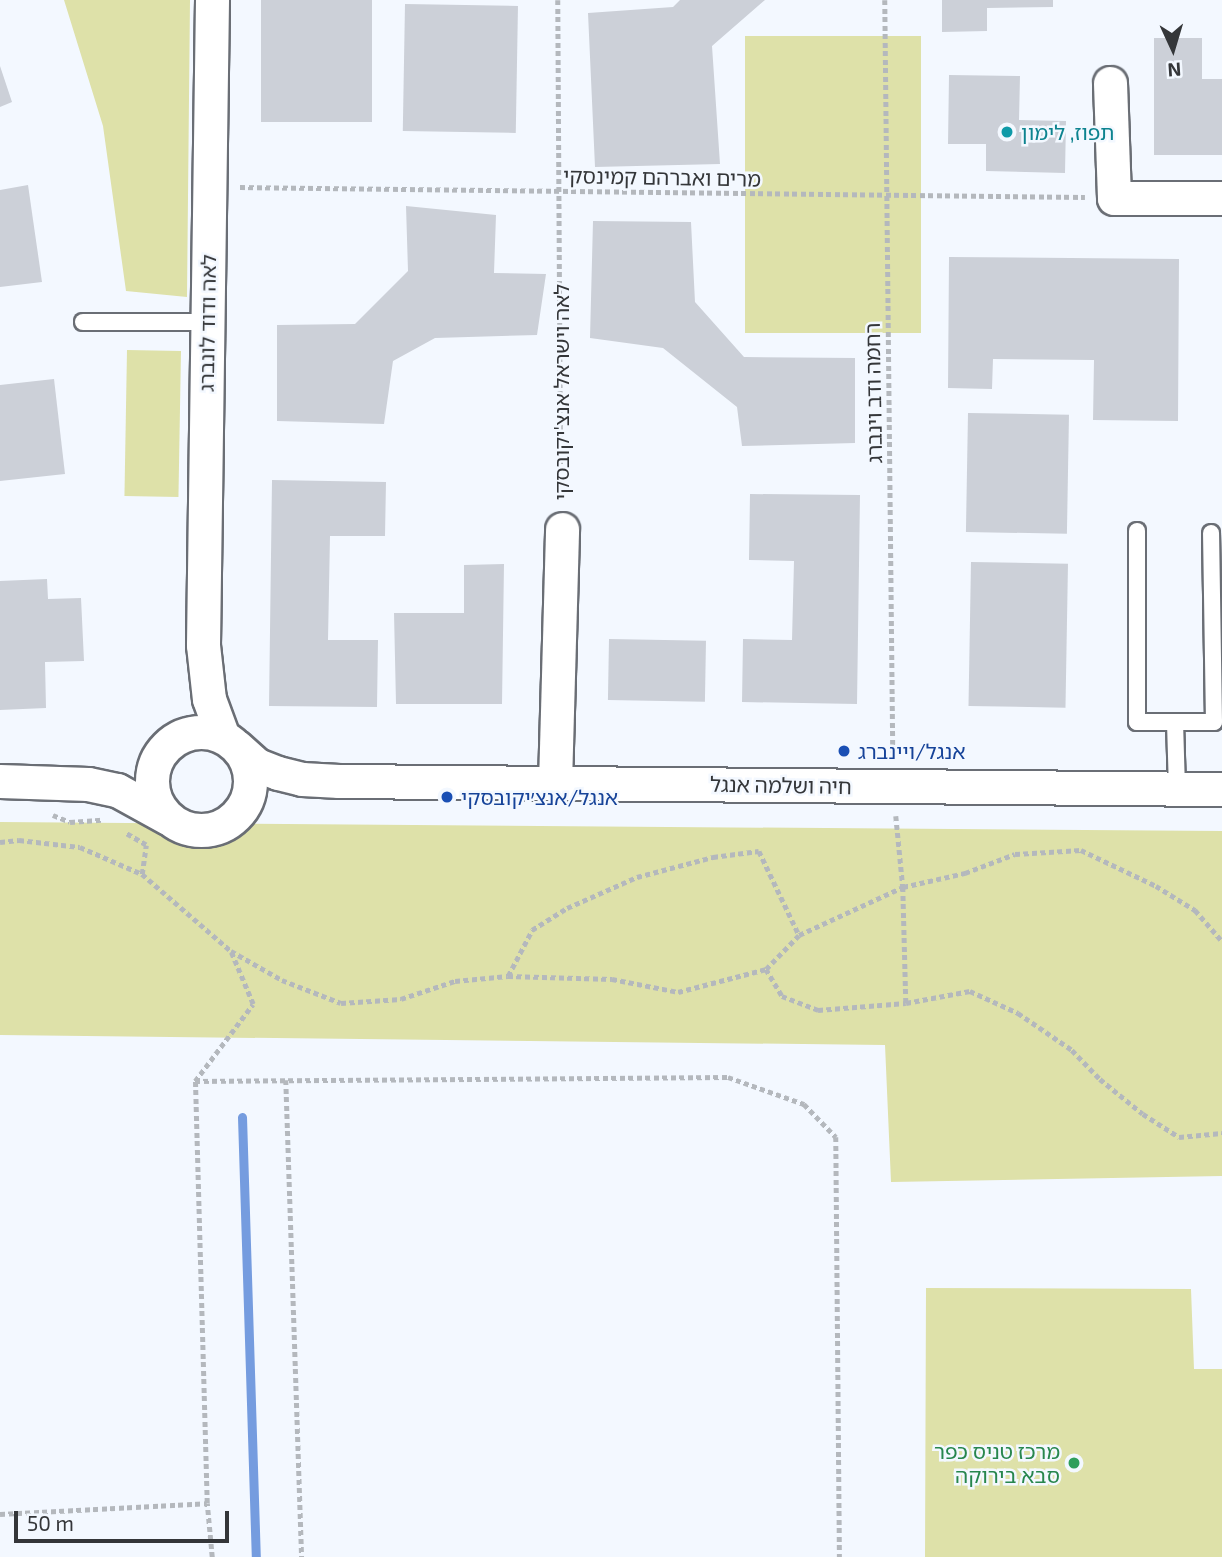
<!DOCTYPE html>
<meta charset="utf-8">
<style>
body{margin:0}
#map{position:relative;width:1222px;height:1557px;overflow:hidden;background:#f3f8ff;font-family:"Exo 2","Noto Sans Hebrew",sans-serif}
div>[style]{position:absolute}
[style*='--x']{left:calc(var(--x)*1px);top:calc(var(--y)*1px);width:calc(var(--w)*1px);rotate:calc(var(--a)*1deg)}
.green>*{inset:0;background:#dee1a9;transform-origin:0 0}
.stream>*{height:9px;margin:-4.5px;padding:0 4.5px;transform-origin:4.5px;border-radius:4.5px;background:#759cdf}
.building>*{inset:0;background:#ccd0d8;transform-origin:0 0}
.path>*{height:4.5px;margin-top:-2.25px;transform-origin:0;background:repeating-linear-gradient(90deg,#b4b8bd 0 5px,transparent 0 8.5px)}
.roads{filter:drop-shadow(2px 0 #6a6e75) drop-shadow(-2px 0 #6a6e75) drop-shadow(0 2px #6a6e75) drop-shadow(0 -2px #6a6e75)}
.lane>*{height:16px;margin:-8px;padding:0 8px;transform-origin:8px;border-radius:8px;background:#fff}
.street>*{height:33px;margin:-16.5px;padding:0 16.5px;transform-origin:16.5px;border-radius:16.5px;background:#fff}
.street>.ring{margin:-16.5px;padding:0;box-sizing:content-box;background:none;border:33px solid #fff;border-radius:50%}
.dots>*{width:19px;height:19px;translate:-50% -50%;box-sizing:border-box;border:4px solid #f3f8ff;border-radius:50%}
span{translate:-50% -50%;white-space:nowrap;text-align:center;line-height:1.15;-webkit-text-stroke:5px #f3f8ff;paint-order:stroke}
.culture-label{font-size:21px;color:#0d838f}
.left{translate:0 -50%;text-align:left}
.street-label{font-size:21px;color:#343639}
.transit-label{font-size:21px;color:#164399}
.leisure-label{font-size:21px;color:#27864d}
.right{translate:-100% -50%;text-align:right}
.north{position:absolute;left:1138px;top:14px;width:70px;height:70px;-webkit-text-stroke:5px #f3f8ff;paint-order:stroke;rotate:176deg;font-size:19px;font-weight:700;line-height:28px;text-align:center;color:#343639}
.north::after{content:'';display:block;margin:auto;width:24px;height:32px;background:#343639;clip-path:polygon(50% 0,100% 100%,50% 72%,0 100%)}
.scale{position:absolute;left:14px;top:1511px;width:215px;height:32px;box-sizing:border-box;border:4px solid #343639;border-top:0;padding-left:9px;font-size:21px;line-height:24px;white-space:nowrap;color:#343639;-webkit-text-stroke:5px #f3f8ff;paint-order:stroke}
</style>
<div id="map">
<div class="green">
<i style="clip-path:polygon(64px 0,190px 0,187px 297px,126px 291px,103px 126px)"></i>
<i style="left:745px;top:36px;width:176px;height:297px"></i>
<i style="left:127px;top:350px;width:54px;height:146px;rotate:1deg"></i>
<i style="clip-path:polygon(0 822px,1222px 831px,1222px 1176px,891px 1182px,885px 1045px,0 1035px)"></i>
<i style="clip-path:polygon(926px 1288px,1191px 1289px,1194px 1369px,1222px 1369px,1222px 1557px,925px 1557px)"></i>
</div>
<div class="stream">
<i style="--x:242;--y:1117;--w:440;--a:88.2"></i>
</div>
<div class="building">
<i style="left:261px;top:0;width:111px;height:122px"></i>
<i style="clip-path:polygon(680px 0,765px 0,712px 46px,720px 164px,595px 167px,588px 13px,673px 7px)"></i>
<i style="clip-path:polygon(942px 0,1053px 0,1053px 7px,987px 8px,987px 31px,942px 32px)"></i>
<i style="left:405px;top:4px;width:113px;height:127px;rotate:1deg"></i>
<i style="clip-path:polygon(1154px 38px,1202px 38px,1202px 79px,1222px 79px,1222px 155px,1154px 155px)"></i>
<i style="clip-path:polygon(0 66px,12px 102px,0 107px)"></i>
<i style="clip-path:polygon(949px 75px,1020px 76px,1019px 120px,1066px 121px,1065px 173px,986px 171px,986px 144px,948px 144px)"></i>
<i style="clip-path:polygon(28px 185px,42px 282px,0 287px,0 190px)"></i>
<i style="clip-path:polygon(406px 206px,496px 215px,494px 273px,546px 274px,537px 335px,435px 338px,393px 361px,384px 424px,277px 421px,277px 325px,355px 324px,408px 271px)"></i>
<i style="clip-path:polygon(593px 221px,691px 222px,695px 302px,744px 357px,855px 358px,855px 443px,742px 446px,737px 407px,663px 348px,590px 338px)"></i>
<i style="clip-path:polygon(949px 257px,1179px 259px,1178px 421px,1093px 420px,1094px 360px,993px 359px,992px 389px,948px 388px)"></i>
<i style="clip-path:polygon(54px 379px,65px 474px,0 481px,0 385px)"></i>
<i style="left:968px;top:413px;width:101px;height:119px;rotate:1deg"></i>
<i style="clip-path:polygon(272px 480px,386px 482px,385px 536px,330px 536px,328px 640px,378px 640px,377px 707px,269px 706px)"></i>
<i style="clip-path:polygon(750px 494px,860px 495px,857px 704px,742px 702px,743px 639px,792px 640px,794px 561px,749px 560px)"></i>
<i style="left:971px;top:562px;width:97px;height:144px;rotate:1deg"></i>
<i style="clip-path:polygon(504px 564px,502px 704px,396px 704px,394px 613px,464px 613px,464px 565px)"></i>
<i style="clip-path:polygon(47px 579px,48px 599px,81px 598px,84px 661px,45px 662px,46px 708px,0 710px,0 581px)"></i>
<i style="left:609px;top:639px;width:97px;height:61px;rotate:1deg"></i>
</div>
<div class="path">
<i style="--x:558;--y:0;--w:500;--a:89.66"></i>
<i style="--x:885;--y:0;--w:755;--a:89.39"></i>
<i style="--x:240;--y:187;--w:845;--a:0.68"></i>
<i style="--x:53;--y:815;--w:18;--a:22"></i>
<i style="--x:70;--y:822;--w:32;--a:-4"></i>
<i style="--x:896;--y:816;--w:71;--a:84.4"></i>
<i style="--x:903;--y:887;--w:64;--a:-12.7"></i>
<i style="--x:965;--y:873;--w:53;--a:-20.8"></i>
<i style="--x:1015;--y:854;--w:66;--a:-3.5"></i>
<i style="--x:1081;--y:850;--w:83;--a:25.6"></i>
<i style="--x:1156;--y:886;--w:46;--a:31.6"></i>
<i style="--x:1195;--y:910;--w:41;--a:48.9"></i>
<i style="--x:0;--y:842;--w:19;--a:-6"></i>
<i style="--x:19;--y:840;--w:61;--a:6.5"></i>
<i style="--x:80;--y:847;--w:68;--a:23.5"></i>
<i style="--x:142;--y:874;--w:29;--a:-82"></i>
<i style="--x:146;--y:845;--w:24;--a:-150"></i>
<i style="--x:142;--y:874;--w:118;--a:40.9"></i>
<i style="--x:231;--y:951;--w:59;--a:29.6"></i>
<i style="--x:282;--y:980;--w:63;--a:21.3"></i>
<i style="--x:341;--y:1003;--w:60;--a:-3.8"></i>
<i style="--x:401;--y:999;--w:57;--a:-18.4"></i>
<i style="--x:455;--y:981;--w:53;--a:-5.4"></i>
<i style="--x:508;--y:976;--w:104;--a:1.7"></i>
<i style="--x:612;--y:979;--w:67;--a:11.1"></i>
<i style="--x:678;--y:992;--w:91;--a:-14.6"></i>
<i style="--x:766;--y:969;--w:31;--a:59"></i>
<i style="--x:782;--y:996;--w:39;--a:21"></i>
<i style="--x:818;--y:1010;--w:88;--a:-4.5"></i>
<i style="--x:766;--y:969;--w:47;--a:-45.9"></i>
<i style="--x:508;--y:976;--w:52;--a:-62.4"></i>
<i style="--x:532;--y:930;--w:41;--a:-32.2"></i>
<i style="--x:567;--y:908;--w:77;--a:-23.9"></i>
<i style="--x:637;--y:877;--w:79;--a:-14.7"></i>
<i style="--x:713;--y:857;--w:46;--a:-7.4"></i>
<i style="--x:759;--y:851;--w:93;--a:64.5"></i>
<i style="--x:799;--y:935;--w:115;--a:-24.8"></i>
<i style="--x:903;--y:887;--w:116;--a:88.5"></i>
<i style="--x:906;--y:1003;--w:65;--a:-10.6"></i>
<i style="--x:970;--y:991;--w:53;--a:24.6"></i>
<i style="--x:1018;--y:1013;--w:65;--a:34.4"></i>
<i style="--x:1072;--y:1050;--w:40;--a:46"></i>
<i style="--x:1100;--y:1079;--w:55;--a:39.1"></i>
<i style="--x:1143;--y:1114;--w:43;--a:32.6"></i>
<i style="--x:1179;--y:1137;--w:43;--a:-5.3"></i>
<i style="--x:286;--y:1080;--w:477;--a:88.1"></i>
<i style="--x:195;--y:1081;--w:533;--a:-0.43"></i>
<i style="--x:728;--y:1077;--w:81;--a:19.6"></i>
<i style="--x:804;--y:1104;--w:46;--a:45.9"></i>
<i style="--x:836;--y:1137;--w:420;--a:89.5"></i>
<i style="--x:0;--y:1514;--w:207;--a:-3"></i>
<i style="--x:212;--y:1557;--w:54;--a:-95.3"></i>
<i style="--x:207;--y:1503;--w:422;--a:-91.6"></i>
<i style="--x:195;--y:1081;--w:96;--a:-53"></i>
<i style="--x:253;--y:1004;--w:56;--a:-112.9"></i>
</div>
<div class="roads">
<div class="lane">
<i style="--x:83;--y:322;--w:124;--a:0"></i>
<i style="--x:1137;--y:531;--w:191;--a:90"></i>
<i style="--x:1137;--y:722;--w:77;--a:0"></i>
<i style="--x:1214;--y:722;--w:189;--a:-90.9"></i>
<i style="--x:1175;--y:722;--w:67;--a:88.3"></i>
</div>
<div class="street">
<i style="--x:212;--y:0;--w:645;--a:90.8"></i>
<i style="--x:203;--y:645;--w:54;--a:83.7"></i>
<i style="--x:209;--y:699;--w:40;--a:69.8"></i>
<i style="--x:1110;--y:83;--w:115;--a:88"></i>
<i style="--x:1114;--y:198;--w:108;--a:0"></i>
<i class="ring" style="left:152px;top:732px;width:65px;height:65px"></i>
<i style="--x:237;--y:747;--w:27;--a:42"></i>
<i style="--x:257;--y:765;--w:22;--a:21"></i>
<i style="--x:278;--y:773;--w:25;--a:14"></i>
<i style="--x:302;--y:779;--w:37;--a:3"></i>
<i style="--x:339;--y:781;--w:883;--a:0.52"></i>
<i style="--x:0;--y:781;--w:88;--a:2"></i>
<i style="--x:88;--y:784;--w:30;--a:12"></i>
<i style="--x:117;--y:790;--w:58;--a:28.8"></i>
<i style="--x:555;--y:783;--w:254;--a:-88.4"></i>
</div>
</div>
<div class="dots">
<i style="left:1007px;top:132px;background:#0f9aa8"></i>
<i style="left:844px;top:751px;background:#1a4fb4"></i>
<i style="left:447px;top:797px;background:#1a4fb4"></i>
<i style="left:1074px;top:1463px;background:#2e9e5b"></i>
</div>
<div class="culture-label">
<span class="left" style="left:1021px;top:132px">תפוז, לימון</span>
</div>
<div class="street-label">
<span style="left:662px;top:177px;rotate:1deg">מרים ואברהם קמינסקי</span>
<span style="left:207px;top:323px;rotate:-89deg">לאה ודוד לונברג</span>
<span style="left:561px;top:392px;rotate:-90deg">לאה וישראל אנצ'יקובסקי</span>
<span style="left:873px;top:393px;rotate:-91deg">רחמה ודב וינברג</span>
<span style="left:781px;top:785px;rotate:1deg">חיה ושלמה אנגל</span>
</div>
<div class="transit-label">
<span class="left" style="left:858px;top:751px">אנגל/ויינברג</span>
<span class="left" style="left:461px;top:797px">אנגל/אנצ׳יקובסקי</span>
</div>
<div class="leisure-label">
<span class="right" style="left:1060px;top:1463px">מרכז טניס כפר<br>סבא בירוקה</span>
</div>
<div class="north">N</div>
<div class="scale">50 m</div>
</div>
